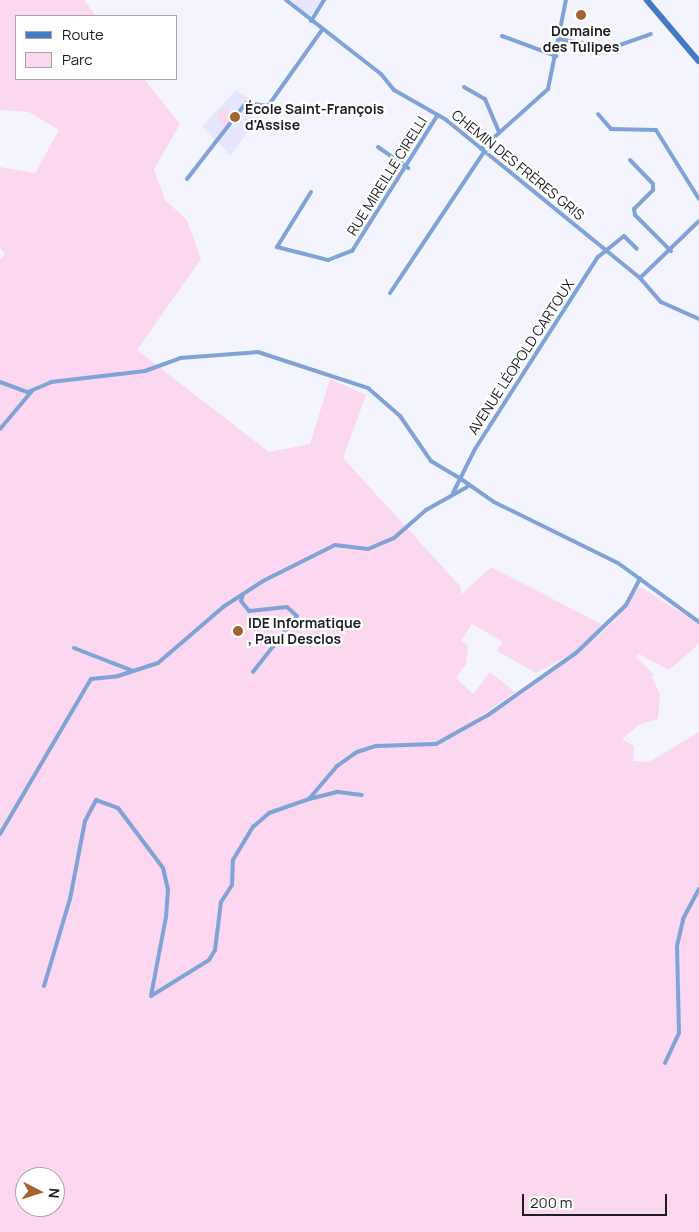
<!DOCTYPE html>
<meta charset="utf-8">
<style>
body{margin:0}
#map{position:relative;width:699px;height:1232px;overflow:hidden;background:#f4f4fe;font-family:Manrope,sans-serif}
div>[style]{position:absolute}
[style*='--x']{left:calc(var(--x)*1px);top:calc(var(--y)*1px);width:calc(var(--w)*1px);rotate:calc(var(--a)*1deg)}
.built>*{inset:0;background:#e6e7fe}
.green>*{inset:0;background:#fbd7f0}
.round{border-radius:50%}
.street>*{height:4px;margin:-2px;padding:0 2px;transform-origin:2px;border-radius:2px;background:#7fa3d6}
.secondary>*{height:5.5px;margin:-2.75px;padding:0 2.75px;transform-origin:2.75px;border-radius:2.75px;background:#4479c4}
.dots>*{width:14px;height:14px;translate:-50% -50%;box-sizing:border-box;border:2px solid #fff;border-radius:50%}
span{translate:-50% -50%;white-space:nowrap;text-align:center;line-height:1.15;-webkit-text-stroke:4.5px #fff;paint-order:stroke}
.poi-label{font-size:14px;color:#1d1e23;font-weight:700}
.left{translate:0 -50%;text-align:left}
.street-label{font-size:14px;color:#1d1e23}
.legend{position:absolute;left:15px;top:15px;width:162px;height:65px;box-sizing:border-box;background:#fff;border:1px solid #a5a5a7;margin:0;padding:6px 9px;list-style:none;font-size:15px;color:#1d1e23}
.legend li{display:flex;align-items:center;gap:10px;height:25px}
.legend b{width:25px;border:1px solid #a5a5a7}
.north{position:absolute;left:15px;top:1167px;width:50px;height:50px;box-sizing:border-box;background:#fff;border:1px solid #a5a5a7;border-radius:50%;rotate:95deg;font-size:14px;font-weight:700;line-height:20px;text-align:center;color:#1d1e23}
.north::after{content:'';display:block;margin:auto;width:18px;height:22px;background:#a4632e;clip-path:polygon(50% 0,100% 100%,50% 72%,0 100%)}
.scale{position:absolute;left:522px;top:1194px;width:145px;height:22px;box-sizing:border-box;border:2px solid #1d1e23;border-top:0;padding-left:6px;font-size:15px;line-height:18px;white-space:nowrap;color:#1d1e23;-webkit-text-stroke:4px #fff;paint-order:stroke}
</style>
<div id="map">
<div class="built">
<i style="clip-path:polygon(291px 0,322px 0,310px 17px)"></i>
<i style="clip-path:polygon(236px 90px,264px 108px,231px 156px,202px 126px)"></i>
</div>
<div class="green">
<i style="clip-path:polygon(evenodd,0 0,84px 0,96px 16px,16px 16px,16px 79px,144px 79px,180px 124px,154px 169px,165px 200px,187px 220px,201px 259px,137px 350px,269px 452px,310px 444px,330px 379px,366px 395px,343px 458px,460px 586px,462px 594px,491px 567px,603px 625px,574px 652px,536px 673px,497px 651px,503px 642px,472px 624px,461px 641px,468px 646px,466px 664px,456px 678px,473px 694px,490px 672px,515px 692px,475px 720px,475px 725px,575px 656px,614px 621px,639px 586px,699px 624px,699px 644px,669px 670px,639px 654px,636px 657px,655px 676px,651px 675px,660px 694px,658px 719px,640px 724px,622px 739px,634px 746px,633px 761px,649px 762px,699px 732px,699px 1232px,0 1232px,0 260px,5px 254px,0 248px,0 167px,35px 173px,59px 130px,29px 112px,0 110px,0 0,25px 1177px,55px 1177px,55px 1207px,25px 1207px,25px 1177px)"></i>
<i class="round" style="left:217px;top:109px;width:16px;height:16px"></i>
</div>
<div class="street">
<i style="--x:286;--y:0;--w:120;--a:37.9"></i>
<i style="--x:381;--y:74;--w:21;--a:51"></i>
<i style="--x:394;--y:90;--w:59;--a:29.6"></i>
<i style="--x:445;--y:119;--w:252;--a:39.2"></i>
<i style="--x:311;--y:21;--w:25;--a:-58"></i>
<i style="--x:502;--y:36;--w:58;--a:20.3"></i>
<i style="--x:558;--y:39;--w:25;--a:9"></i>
<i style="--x:583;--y:43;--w:17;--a:36"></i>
<i style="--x:597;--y:53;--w:57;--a:-19.4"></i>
<i style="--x:464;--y:87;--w:24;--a:30"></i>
<i style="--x:485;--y:99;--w:34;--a:67"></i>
<i style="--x:598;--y:114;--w:20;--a:49"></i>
<i style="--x:611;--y:129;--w:45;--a:1.3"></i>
<i style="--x:656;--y:130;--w:81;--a:58.1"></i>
<i style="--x:378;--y:147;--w:37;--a:35"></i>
<i style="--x:481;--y:149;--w:90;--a:-41.8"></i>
<i style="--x:548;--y:89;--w:91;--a:-78.6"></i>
<i style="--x:630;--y:160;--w:33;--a:46"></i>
<i style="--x:653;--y:184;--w:6;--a:90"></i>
<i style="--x:653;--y:190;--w:27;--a:135"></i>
<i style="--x:634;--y:209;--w:6;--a:81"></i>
<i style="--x:635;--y:215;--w:51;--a:45"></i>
<i style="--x:187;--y:179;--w:96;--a:-52.2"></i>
<i style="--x:246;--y:103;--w:22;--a:8"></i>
<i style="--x:268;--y:106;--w:93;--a:-54.6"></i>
<i style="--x:311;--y:192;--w:65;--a:121.7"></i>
<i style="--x:277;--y:247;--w:53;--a:14.3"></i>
<i style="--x:328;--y:260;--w:26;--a:-21"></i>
<i style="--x:352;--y:251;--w:160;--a:-57.8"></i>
<i style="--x:640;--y:278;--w:82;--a:-44"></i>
<i style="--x:640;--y:278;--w:32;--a:49"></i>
<i style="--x:661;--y:302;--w:42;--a:24.1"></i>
<i style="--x:390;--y:293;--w:169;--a:-56.3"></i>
<i style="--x:0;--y:382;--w:30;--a:20"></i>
<i style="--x:28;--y:392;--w:25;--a:-23"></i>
<i style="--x:51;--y:382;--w:95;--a:-6.7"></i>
<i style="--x:145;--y:371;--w:37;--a:-20"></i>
<i style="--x:180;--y:358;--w:78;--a:-4.4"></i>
<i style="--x:258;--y:352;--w:116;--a:18.1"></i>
<i style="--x:368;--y:388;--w:43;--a:41.2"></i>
<i style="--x:400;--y:416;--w:55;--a:55.4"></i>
<i style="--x:431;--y:461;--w:35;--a:31"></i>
<i style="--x:0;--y:429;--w:50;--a:-49.9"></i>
<i style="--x:461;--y:479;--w:40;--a:34.9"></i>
<i style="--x:494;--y:502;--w:138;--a:26.2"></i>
<i style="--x:618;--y:563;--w:100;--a:36.1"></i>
<i style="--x:453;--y:493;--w:49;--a:-63.4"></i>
<i style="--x:475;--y:449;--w:228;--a:-57.4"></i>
<i style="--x:598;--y:257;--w:33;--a:-39"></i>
<i style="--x:624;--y:236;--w:18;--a:45"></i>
<i style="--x:243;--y:594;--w:7;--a:106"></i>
<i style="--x:241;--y:601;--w:13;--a:51"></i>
<i style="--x:249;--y:611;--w:38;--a:-6"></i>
<i style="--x:287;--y:607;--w:13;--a:42"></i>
<i style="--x:297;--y:616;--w:71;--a:128.2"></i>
<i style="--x:74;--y:648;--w:63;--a:21.3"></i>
<i style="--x:309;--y:799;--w:30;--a:-14"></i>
<i style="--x:338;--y:792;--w:24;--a:7"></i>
<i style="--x:0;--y:834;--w:180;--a:-59.6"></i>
<i style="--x:91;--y:679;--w:27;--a:-6"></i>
<i style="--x:118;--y:676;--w:42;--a:-18"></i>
<i style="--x:158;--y:663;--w:86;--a:-40.7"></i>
<i style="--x:223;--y:607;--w:48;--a:-33"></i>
<i style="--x:263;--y:581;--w:80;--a:-26.6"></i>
<i style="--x:335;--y:545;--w:33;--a:7"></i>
<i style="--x:368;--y:549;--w:28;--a:-23"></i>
<i style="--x:394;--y:538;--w:43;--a:-41.2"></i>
<i style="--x:426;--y:510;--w:47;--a:-29.3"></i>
<i style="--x:44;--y:986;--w:91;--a:-73.4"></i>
<i style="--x:70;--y:899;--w:79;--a:-79.1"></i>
<i style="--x:85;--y:821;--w:24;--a:-62"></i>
<i style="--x:96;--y:800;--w:23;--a:20"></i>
<i style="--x:118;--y:808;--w:75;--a:53.1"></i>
<i style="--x:163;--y:868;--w:22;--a:77"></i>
<i style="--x:168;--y:889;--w:28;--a:94"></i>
<i style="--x:166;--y:917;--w:80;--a:100.8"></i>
<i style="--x:151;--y:996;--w:68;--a:-31.8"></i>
<i style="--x:209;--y:960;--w:12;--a:-59"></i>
<i style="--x:215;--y:950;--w:48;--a:-82.9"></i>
<i style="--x:221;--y:902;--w:20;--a:-57"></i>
<i style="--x:232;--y:885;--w:25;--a:-88"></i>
<i style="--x:233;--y:860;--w:39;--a:-59"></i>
<i style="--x:253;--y:827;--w:21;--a:-41"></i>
<i style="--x:269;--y:813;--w:42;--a:-19.3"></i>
<i style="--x:309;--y:799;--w:43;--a:-49.7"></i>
<i style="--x:337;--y:766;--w:24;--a:-35"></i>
<i style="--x:357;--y:752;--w:20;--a:-18"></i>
<i style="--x:376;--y:746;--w:60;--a:-1.9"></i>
<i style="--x:436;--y:744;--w:60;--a:-29.1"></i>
<i style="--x:488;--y:715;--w:108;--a:-35.2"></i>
<i style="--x:576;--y:653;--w:69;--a:-43.8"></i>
<i style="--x:626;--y:605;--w:30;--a:-62"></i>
<i style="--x:665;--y:1063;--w:33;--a:-65"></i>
<i style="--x:679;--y:1033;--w:87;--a:-91.3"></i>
<i style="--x:677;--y:946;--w:28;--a:-77"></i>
<i style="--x:683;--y:919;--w:34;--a:-62"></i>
</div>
<div class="secondary">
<i style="--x:647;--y:0;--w:80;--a:49.6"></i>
</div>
<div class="dots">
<i style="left:581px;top:15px;background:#a4632e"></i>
<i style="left:235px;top:117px;background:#a4632e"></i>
<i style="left:238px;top:631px;background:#a4632e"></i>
</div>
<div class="poi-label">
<span style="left:581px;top:39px">Domaine<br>des Tulipes</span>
<span class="left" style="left:245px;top:117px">École Saint-François<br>d'Assise</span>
<span class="left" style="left:248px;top:631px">IDE Informatique<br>, Paul Desclos</span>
</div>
<div class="street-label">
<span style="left:518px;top:165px;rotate:39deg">CHEMIN DES FRÈRES GRIS</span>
<span style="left:387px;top:176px;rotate:-58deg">RUE MIREILLE CIRELLI</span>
<span style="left:521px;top:357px;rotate:-57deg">AVENUE LÉOPOLD CARTOUX</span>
</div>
<ul class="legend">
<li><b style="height:6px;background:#4479c4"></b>Route</li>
<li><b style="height:14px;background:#fbd7f0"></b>Parc</li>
</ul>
<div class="north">N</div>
<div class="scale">200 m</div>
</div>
